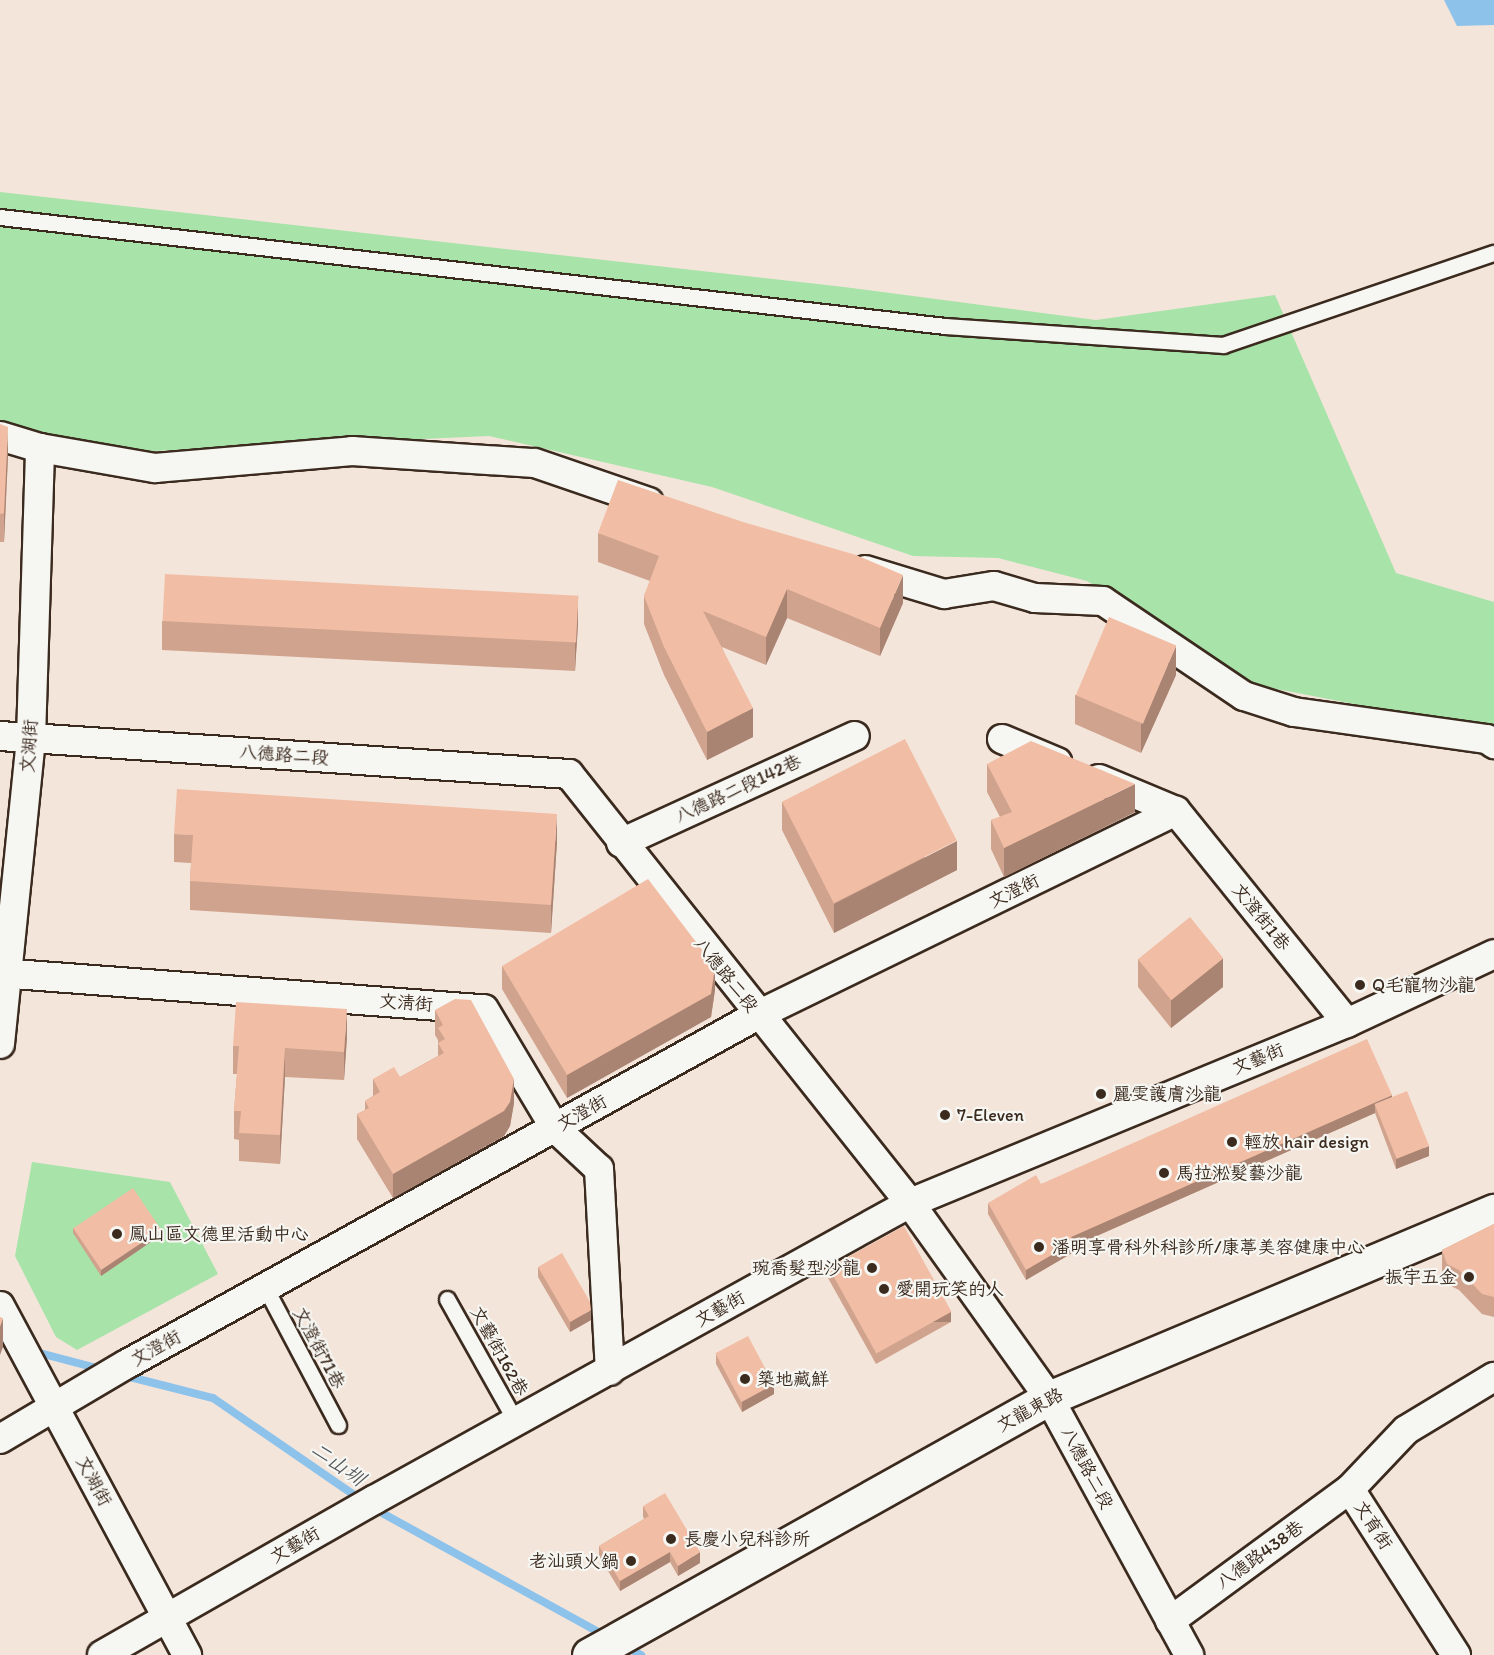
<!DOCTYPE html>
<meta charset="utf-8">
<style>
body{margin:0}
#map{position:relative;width:1494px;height:1655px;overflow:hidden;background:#f4e5db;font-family:Itim,"LXGW WenKai TC",sans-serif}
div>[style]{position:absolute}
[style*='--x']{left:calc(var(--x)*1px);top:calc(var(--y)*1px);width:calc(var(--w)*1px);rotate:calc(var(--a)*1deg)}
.green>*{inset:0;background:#a8e3a9}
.water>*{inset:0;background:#8dc2eb}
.stream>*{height:8px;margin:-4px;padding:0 4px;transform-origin:4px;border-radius:4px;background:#8dc2eb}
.roads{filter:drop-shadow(2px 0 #3b2a1e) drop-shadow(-2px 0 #3b2a1e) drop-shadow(0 2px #3b2a1e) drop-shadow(0 -2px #3b2a1e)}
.lane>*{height:15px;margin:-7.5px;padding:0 7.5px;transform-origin:7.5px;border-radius:7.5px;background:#f6f6f2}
.street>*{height:28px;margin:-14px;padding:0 14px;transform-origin:14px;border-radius:14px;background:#f6f6f2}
.secondary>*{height:33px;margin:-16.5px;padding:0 16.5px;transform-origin:16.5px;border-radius:16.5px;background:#f6f6f2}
.wall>*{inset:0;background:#cfa38d}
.shaded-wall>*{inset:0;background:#a98473;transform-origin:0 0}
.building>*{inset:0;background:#f1bda4;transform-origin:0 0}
.dots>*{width:16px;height:16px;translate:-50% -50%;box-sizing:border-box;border:3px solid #f6f6f2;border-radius:50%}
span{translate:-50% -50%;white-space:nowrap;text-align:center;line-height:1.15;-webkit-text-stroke:4.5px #f6f6f2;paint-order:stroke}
.street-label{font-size:18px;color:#3b2a1e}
.poi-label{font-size:18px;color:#3b2a1e}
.left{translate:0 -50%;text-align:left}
.right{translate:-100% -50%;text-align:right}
.water-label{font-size:20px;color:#54585c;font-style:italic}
</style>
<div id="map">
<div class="green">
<i style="clip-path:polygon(0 192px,844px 287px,1096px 320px,1275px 295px,1396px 573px,1494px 602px,1494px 731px,1256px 685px,1087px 581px,998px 558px,913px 556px,712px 487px,489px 436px,152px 451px,84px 448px,0 423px)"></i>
<i style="clip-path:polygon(32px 1162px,170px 1182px,218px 1274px,77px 1350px,56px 1337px,15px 1256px)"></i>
</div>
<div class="water">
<i style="clip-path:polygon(1444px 0,1494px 0,1494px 25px,1457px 26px)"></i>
</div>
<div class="stream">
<i style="--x:32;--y:1351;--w:74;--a:14.8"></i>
<i style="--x:122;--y:1375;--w:94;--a:14.2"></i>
<i style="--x:213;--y:1398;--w:182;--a:34.5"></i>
<i style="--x:373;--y:1508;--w:266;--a:28.8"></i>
<i style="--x:623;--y:1645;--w:21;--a:29"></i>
</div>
<div class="roads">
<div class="lane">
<i style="--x:0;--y:217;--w:951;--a:6.58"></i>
<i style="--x:945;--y:326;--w:279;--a:3.9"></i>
<i style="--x:1223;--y:345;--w:286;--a:-18.8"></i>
<i style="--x:266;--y:1289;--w:154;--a:62.1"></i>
<i style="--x:447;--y:1299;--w:141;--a:60.7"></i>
</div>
<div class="street">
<i style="--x:0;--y:436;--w:42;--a:16.7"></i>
<i style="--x:40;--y:448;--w:117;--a:9.9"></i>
<i style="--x:155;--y:468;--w:198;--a:-4.9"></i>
<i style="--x:352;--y:451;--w:183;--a:3.8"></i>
<i style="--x:535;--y:463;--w:120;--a:18.9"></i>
<i style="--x:865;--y:570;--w:83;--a:16.9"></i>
<i style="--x:944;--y:594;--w:51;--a:-9.1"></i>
<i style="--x:994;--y:586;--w:43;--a:16.3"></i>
<i style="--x:1035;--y:598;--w:68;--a:2.5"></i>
<i style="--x:1103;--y:601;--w:170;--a:34"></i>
<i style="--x:1244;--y:696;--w:52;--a:17.7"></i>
<i style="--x:1294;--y:712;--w:195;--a:8"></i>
<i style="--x:1487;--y:739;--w:9;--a:36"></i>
<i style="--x:0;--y:736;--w:570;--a:3.82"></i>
<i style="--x:569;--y:774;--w:548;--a:51.52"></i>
<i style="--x:910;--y:1203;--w:239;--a:54.5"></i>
<i style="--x:1049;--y:1398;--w:293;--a:61.4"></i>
<i style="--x:1002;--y:739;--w:60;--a:22.7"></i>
<i style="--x:1099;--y:779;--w:83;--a:22.6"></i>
<i style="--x:1176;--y:811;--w:272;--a:51.1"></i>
<i style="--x:621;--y:843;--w:257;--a:-24.6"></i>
<i style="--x:0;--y:973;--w:485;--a:4.3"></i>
<i style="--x:484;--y:1009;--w:139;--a:59.2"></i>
<i style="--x:555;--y:1128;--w:60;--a:43"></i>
<i style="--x:599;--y:1169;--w:202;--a:86.9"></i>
<i style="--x:0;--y:1044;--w:308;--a:-84.2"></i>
<i style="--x:31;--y:738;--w:290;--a:-88.2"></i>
<i style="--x:0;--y:1306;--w:396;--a:61.8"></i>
<i style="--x:0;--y:1439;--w:147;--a:-30.6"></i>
<i style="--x:127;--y:1364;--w:721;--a:-28.95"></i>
<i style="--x:758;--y:1015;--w:465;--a:-26"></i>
<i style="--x:1170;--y:1621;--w:223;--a:-36.3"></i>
<i style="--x:102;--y:1655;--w:313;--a:-29.7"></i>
<i style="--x:374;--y:1500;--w:613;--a:-28.99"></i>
<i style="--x:910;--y:1203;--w:473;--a:-22.4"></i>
<i style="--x:1347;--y:1023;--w:162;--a:-25.1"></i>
<i style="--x:1456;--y:1655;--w:197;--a:-122.6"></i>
<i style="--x:1350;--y:1489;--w:81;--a:-46.5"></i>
<i style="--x:1406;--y:1430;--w:103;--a:-31.1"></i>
</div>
<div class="secondary">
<i style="--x:589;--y:1655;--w:527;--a:-29.19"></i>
<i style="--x:1049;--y:1398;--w:483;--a:-22.8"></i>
</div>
</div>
<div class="wall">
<i style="clip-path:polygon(0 424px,8px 456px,4px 542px,0 542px)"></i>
<i style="clip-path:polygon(598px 533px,903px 603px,880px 656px,787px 618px,766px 665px,722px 647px,753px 737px,707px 760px,664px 675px,644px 624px,644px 596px,650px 581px,598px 562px)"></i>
<i style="clip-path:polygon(162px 621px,578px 624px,575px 671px,162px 650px)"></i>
<i style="clip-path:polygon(1176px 675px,1141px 753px,1075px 724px,1075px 695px)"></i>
<i style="clip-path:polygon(987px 764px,1135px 812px,1004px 877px,991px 849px,991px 820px,1000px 817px,987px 792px)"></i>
<i style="clip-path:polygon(782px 802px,957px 870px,834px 933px,782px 830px)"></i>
<i style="clip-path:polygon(174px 834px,557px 842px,551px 933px,190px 910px,190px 881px,191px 863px,174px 862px)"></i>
<i style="clip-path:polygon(1138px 959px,1223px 987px,1171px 1028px,1138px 987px)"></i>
<i style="clip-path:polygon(502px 966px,715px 990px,711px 1017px,567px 1098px,502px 989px)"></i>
<i style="clip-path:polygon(435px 1010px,514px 1103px,510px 1126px,504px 1136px,393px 1198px,357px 1139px,357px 1114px,365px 1110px,365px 1101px,373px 1096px,373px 1079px,400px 1077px,438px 1056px,438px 1040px,435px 1035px)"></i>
<i style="clip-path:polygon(347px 1037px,344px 1080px,285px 1077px,280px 1164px,239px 1161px,239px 1140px,234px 1139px,234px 1111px,237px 1074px,233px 1074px,233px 1046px)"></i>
<i style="clip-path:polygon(1392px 1097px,1429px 1156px,1396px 1169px,1375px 1113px,1074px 1246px,1074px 1252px,1026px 1280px,988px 1214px,988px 1203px,1041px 1184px)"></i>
<i style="clip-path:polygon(1494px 1224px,1494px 1317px,1482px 1314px,1459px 1290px,1447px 1284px,1442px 1270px,1442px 1250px)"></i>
<i style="clip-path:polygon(73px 1228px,161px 1235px,101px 1276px,73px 1233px)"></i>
<i style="clip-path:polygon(538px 1267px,591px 1320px,570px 1332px,538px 1277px)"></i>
<i style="clip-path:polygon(828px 1267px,951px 1322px,876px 1364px,828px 1278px)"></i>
<i style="clip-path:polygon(716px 1354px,774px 1394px,742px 1412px,716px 1364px)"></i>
<i style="clip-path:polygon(643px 1506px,700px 1563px,678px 1576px,670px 1562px,620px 1591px,599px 1556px,599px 1546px,644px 1519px,643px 1516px)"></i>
</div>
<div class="shaded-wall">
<i style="clip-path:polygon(8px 427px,8px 456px,4px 542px,4px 513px)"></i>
<i style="clip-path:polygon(903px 575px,903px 603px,880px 656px,880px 628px)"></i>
<i style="clip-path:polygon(787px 589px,787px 618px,766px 665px,766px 637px)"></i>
<i style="clip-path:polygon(578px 595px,578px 624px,575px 671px,575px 643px)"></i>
<i style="clip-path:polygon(1176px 646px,1176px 675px,1141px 753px,1141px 725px)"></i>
<i style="clip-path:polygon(753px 708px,753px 737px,707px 760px,707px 732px)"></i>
<i style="clip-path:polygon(1135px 784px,1135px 812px,1004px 877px,1004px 848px)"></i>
<i style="clip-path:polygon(557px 814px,557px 842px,551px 933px,551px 905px)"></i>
<i style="clip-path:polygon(957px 841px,957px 870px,834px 933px,834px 904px)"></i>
<i style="clip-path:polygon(1223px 958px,1223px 987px,1171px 1028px,1171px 1000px)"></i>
<i style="clip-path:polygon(715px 967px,715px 990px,711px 1017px,567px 1098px,567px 1075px)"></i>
<i style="clip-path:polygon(347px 1009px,347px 1037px,344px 1080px,344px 1052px)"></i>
<i style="clip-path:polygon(285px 1048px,285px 1077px,280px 1164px,280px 1135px)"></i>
<i style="clip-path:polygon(514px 1079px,514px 1103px,510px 1126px,504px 1136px,393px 1198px,393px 1174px)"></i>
<i style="clip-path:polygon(1392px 1095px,1392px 1105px,1375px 1104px,1375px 1113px,1074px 1246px,1074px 1252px,1026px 1280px,1026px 1270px,1071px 1237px)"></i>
<i style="clip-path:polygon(1429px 1146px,1429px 1156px,1396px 1169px,1396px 1159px)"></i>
<i style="clip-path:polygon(161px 1230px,161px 1235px,101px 1276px,101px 1270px)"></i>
<i style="clip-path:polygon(591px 1310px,591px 1320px,570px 1332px,570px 1322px)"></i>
<i style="left:951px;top:1312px;width:10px;height:86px;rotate:90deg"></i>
<i style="clip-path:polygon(3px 1318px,3px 1347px,0 1355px,0 1326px)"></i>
<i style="clip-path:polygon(774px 1384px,774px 1394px,742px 1412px,742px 1402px)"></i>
<i style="clip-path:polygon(670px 1552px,670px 1562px,620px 1591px,620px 1581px)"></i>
<i style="clip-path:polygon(700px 1552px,700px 1563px,678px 1576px,678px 1566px)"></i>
</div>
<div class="building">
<i style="clip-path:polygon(0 424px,8px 427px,4px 513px,0 514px)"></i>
<i style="clip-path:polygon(618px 480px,743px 522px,856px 555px,903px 575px,880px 628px,787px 589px,766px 637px,703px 611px,753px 708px,707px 732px,664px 647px,644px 596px,659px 556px,598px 533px)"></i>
<i style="left:165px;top:574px;width:414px;height:47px;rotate:3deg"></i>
<i style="left:1109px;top:617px;width:73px;height:85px;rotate:23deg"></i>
<i style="left:905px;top:739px;width:114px;height:138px;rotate:63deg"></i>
<i style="clip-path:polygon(1031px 741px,1135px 784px,1004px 848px,991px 820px,1012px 812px,987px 764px)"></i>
<i style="clip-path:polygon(177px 789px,557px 814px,551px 905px,190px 881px,193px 835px,174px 834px)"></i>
<i style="clip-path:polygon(648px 879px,715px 967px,711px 994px,567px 1075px,502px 966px)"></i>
<i style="left:1190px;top:917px;width:53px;height:67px;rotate:51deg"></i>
<i style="clip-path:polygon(455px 999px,471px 1000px,514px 1079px,510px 1102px,504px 1111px,393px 1174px,357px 1114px,369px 1108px,365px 1101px,380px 1092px,373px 1079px,394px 1067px,400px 1077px,444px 1053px,438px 1043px,445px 1039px,438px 1028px,443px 1025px,435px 1010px)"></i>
<i style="clip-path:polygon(236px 1002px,347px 1009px,344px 1052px,285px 1048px,280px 1135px,239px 1133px,241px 1111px,234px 1111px,239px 1046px,233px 1046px)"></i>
<i style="clip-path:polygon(1367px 1039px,1392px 1095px,1071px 1237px,1074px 1242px,1026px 1270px,988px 1203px,1036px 1175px,1041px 1184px)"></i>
<i style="left:1407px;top:1091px;width:59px;height:35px;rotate:68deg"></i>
<i style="left:133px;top:1188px;width:50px;height:72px;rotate:56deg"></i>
<i style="clip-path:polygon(1494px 1224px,1494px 1297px,1482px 1294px,1459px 1270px,1447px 1264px,1442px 1250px)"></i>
<i style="left:904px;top:1226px;width:98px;height:86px;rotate:61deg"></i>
<i style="clip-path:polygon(562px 1253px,590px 1302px,591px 1310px,570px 1322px,538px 1267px)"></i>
<i style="clip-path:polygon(0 1317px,3px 1318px,0 1326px)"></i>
<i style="left:748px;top:1336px;width:55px;height:37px;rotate:62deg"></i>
<i style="clip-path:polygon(665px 1493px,700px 1552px,678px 1566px,670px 1552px,620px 1581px,599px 1546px,649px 1516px,643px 1506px)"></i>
</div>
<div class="dots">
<i style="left:1360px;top:985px;background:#3b2a1e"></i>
<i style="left:1101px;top:1094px;background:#3b2a1e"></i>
<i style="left:945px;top:1115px;background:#3b2a1e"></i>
<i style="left:1232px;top:1142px;background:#3b2a1e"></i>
<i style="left:1164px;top:1173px;background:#3b2a1e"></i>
<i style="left:117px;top:1234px;background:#3b2a1e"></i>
<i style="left:1039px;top:1247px;background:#3b2a1e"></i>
<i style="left:872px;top:1268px;background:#3b2a1e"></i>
<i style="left:1469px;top:1277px;background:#3b2a1e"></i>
<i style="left:884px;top:1289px;background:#3b2a1e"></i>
<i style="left:745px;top:1379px;background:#3b2a1e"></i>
<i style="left:671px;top:1539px;background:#3b2a1e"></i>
<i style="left:631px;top:1561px;background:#3b2a1e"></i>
</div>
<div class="street-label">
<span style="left:29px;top:746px;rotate:-86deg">文湖街</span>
<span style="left:284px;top:755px;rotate:4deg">八德路二段</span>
<span style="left:738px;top:789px;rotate:-25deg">八德路二段142巷</span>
<span style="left:1014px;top:891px;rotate:-26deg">文澄街</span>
<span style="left:1261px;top:917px;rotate:51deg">文澄街1巷</span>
<span style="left:726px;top:975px;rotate:51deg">八德路二段</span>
<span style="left:406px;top:1003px;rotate:4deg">文清街</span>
<span style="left:1258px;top:1059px;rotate:-22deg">文藝街</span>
<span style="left:582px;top:1113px;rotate:-29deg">文澄街</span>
<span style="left:720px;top:1309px;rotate:-29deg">文藝街</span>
<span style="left:156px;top:1348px;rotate:-29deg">文澄街</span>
<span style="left:319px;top:1348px;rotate:62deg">文澄街71巷</span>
<span style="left:499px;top:1351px;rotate:61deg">文藝街162巷</span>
<span style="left:1030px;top:1410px;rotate:-28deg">文龍東路</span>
<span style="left:1087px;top:1468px;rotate:62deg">八德路二段</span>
<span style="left:94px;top:1481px;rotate:62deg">文湖街</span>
<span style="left:1373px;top:1525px;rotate:57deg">文育街</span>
<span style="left:295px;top:1545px;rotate:-30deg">文藝街</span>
<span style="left:1260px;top:1555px;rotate:-36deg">八德路438巷</span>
</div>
<div class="poi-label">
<span class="left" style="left:1372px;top:985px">Q毛寵物沙龍</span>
<span class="left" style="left:1113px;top:1094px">麗雯護膚沙龍</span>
<span class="left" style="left:957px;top:1115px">7-Eleven</span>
<span class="left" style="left:1244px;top:1142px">輕放 hair design</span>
<span class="left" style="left:1176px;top:1173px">馬拉淞髮藝沙龍</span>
<span class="left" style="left:129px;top:1234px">鳳山區文德里活動中心</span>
<span class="left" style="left:1052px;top:1247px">潘明享骨科外科診所/康葶美容健康中心</span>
<span class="right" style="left:860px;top:1268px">琬喬髮型沙龍</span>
<span class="right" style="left:1457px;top:1277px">振宇五金</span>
<span class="left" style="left:896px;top:1289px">愛開玩笑的人</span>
<span class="left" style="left:757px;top:1379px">築地藏鮮</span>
<span class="left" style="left:684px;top:1539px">長慶小兒科診所</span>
<span class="right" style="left:619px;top:1561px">老汕頭火鍋</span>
</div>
<div class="water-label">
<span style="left:338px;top:1464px;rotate:35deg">二山圳</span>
</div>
</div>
